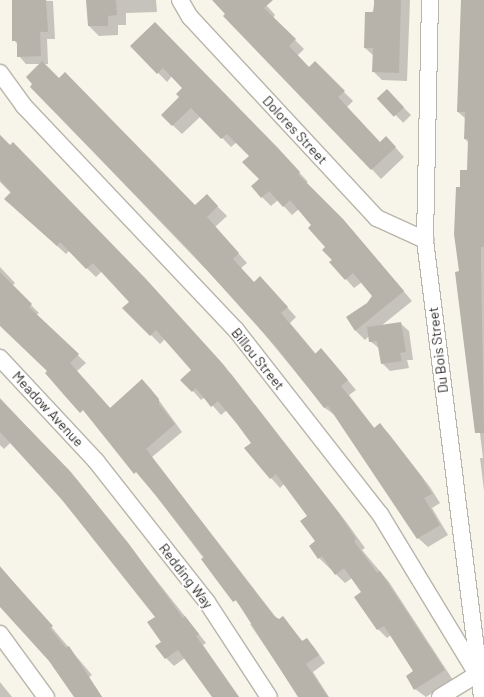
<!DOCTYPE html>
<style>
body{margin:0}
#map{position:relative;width:484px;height:697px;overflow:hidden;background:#f7f4ea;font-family:Barlow,sans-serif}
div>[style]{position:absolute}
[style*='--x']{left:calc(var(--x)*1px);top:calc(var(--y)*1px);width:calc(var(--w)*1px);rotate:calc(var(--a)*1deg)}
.shadow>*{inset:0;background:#0003;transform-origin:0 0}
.building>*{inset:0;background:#b7b3aa;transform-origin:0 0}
.roads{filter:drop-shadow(1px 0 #b9b5ab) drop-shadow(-1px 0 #b9b5ab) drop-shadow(0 1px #b9b5ab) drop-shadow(0 -1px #b9b5ab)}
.minor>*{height:16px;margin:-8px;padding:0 8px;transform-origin:8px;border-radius:8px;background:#fff}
span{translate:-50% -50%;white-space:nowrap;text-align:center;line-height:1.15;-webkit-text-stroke:4px #fff;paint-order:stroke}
.street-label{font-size:14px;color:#2e2c29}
</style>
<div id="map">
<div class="shadow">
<i style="clip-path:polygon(13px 0,53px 1px,55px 39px,47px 39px,48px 64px,43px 64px,195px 207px,207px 196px,227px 216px,215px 227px,247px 263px,241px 268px,254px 283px,269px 287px,296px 317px,290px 323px,316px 354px,330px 359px,356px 390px,349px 395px,375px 429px,380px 425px,389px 434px,430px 487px,440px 503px,432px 508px,448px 535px,428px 547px,418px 538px,336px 416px,325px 408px,242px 307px,31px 87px,42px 64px,26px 64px,19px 56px,18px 45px,14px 40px)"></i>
<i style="clip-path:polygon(88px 0,156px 0,157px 12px,126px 13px,126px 25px,118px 25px,118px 35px,99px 36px,89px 26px)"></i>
<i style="clip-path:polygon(214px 0,262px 0,275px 15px,273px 18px,304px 49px,297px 56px,309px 69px,315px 63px,353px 101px,347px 107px,380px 143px,395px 147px,404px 157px,381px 179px)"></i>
<i style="clip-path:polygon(375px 0,410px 0,407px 81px,382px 80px,373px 71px,374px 56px,365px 48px)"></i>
<i style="clip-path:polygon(462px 0,484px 0,484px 491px,480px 458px,483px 458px,460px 272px,462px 188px,468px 171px,469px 143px,465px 139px,466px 119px,458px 112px)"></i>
<i style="clip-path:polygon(155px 23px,287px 159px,308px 182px,305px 183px,352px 230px,412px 301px,381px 326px,401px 324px,409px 331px,413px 360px,407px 360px,409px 368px,390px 371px,382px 363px,380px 349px,370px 341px,369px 336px,365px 340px,356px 331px,347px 317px,368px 304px,373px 296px,362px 282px,354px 288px,346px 279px,313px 225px,299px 209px,292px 215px,278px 200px,271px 206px,262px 197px,253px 186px,261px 179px,250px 156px,237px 142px,231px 147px,201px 116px,182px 134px,162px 115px,181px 97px,184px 88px,172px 76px,167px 82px,132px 46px)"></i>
<i style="left:387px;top:91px;width:34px;height:11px;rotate:45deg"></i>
<i style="clip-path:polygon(0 135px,232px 375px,347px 523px,365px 548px,362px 550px,389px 582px,453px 680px,426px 697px,415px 689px,414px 672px,391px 635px,387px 638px,378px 629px,363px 593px,352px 578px,345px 583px,319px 558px,309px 516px,284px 484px,280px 488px,271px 478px,253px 443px,227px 410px,221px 415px,205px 397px,201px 400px,193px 391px,193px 371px,165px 339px,160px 344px,124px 308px,131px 302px,102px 271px,96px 277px,69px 251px,66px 254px,15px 208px,11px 193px,0 182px)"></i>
<i style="clip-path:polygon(0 267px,15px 283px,12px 286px,39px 313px,36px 315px,86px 363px,77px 371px,111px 409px,142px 381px,150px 388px,182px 432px,152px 457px,278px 620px,283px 618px,303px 642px,307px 639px,314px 647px,325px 663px,313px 672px,329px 697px,299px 697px,250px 624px,253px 623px,144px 480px,49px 371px,0 325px)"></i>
<i style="clip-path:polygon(0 398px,78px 481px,206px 643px,203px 645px,239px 697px,213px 697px,185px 658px,174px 666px,166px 658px,157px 646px,163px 642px,157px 617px,37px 469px,11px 442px,4px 449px,0 445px)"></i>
<i style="clip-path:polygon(0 566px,92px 675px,89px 677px,102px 697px,76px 697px,50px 660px,0 604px)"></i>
<i style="clip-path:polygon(0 682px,12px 697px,0 697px)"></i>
</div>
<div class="building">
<i style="clip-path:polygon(12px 0,46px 0,48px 32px,40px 32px,41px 56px,17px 57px,17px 41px,12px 41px)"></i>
<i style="clip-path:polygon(86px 0,116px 0,117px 15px,108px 16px,108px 26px,88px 26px)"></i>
<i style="clip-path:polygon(212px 0,273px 0,264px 8px,296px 39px,289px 46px,309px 67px,315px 61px,345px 91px,338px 97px,380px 142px,386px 136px,396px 147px,371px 170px,223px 16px,225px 14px)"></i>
<i style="clip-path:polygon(374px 0,401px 0,399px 73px,372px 72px,373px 48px,364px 48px,365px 12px,374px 12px)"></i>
<i style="clip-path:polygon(461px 0,484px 0,484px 247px,481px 247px,481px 265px,484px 433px,475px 433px,455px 272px,459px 271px,454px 234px,456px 187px,460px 187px,460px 170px,467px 170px,468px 139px,464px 139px,465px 112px,457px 112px)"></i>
<i style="clip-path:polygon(155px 22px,278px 148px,300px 172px,298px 174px,343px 219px,404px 291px,355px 331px,346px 317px,367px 303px,372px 296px,353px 273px,345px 280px,329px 262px,332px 260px,322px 250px,325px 247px,308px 228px,311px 225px,290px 200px,283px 207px,269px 191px,261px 198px,251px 186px,259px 179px,242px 162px,249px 156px,227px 134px,221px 139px,191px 108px,172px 126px,161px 115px,179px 97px,176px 94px,182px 88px,163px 68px,157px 74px,130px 46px)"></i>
<i style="clip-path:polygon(42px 61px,59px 78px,65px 72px,195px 205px,207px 194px,218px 206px,207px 217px,239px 253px,233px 259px,254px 282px,260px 276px,288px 307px,281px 313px,315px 354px,321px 348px,348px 380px,341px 386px,374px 428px,380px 423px,421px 476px,432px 494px,424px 498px,440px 525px,417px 539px,328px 406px,324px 408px,277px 348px,188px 249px,30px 87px,32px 84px,26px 77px)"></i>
<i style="left:387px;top:89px;width:25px;height:14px;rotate:47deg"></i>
<i style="clip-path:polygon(0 135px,10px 145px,13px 142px,146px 279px,223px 364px,339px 513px,356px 539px,354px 541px,377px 573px,380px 571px,445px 670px,414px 690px,406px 676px,413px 671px,384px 626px,377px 630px,354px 597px,361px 592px,344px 568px,335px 575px,322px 556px,318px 559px,309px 546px,315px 541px,300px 521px,307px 516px,276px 474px,270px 479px,244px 448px,251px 443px,237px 424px,218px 401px,211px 407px,196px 388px,192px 392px,180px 380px,191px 370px,156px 330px,150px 336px,122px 308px,129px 302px,93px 263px,86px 269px,60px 242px,57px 246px,4px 199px,11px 192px,0 180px)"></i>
<i style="clip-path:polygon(0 272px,32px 304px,29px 307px,79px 354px,70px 363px,110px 408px,142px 379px,159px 399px,159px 404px,175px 424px,146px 449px,274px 616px,279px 619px,283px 616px,302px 641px,307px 638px,319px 655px,306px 664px,328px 697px,298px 697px,236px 600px,233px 602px,215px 578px,201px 559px,204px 557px,157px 497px,136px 472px,134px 474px,83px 410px,80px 413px,64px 395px,45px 373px,47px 371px,0 326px)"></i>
<i style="clip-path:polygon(401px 322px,406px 352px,400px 353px,402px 361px,381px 364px,377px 341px,369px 342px,367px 327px)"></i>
<i style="clip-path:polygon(0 399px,70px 471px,129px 544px,183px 618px,185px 616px,199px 634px,196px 636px,239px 697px,212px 697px,178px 650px,165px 659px,155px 646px,161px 642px,147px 622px,155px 617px,63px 501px,0 432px)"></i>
<i style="clip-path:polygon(0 567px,53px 626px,50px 628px,66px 648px,69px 646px,102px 697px,74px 697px,49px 661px,0 607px)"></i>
</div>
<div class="roads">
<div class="minor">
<i style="--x:180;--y:0;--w:20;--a:60"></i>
<i style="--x:190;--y:17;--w:275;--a:47.1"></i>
<i style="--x:377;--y:218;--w:53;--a:24.6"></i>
<i style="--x:430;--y:0;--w:240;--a:91.2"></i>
<i style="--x:425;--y:240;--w:461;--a:82.9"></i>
<i style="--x:0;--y:73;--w:41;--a:54"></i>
<i style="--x:24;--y:106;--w:308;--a:46.6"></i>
<i style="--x:236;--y:330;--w:234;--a:52"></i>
<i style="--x:380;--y:514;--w:187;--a:58.8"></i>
<i style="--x:0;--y:358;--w:141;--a:47"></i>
<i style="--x:96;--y:461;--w:179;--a:51.8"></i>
<i style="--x:207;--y:602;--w:113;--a:56.9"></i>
<i style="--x:0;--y:634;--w:78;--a:53.9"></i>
<i style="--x:440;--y:697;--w:52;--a:-31.5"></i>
</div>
</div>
<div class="street-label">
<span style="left:295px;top:130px;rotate:47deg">Dolores Street</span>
<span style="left:438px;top:350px;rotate:-97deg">Du Bois Street</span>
<span style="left:258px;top:359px;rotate:51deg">Billou Street</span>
<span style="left:48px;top:409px;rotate:47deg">Meadow Avenue</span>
<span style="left:186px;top:576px;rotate:52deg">Redding Way</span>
</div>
</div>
